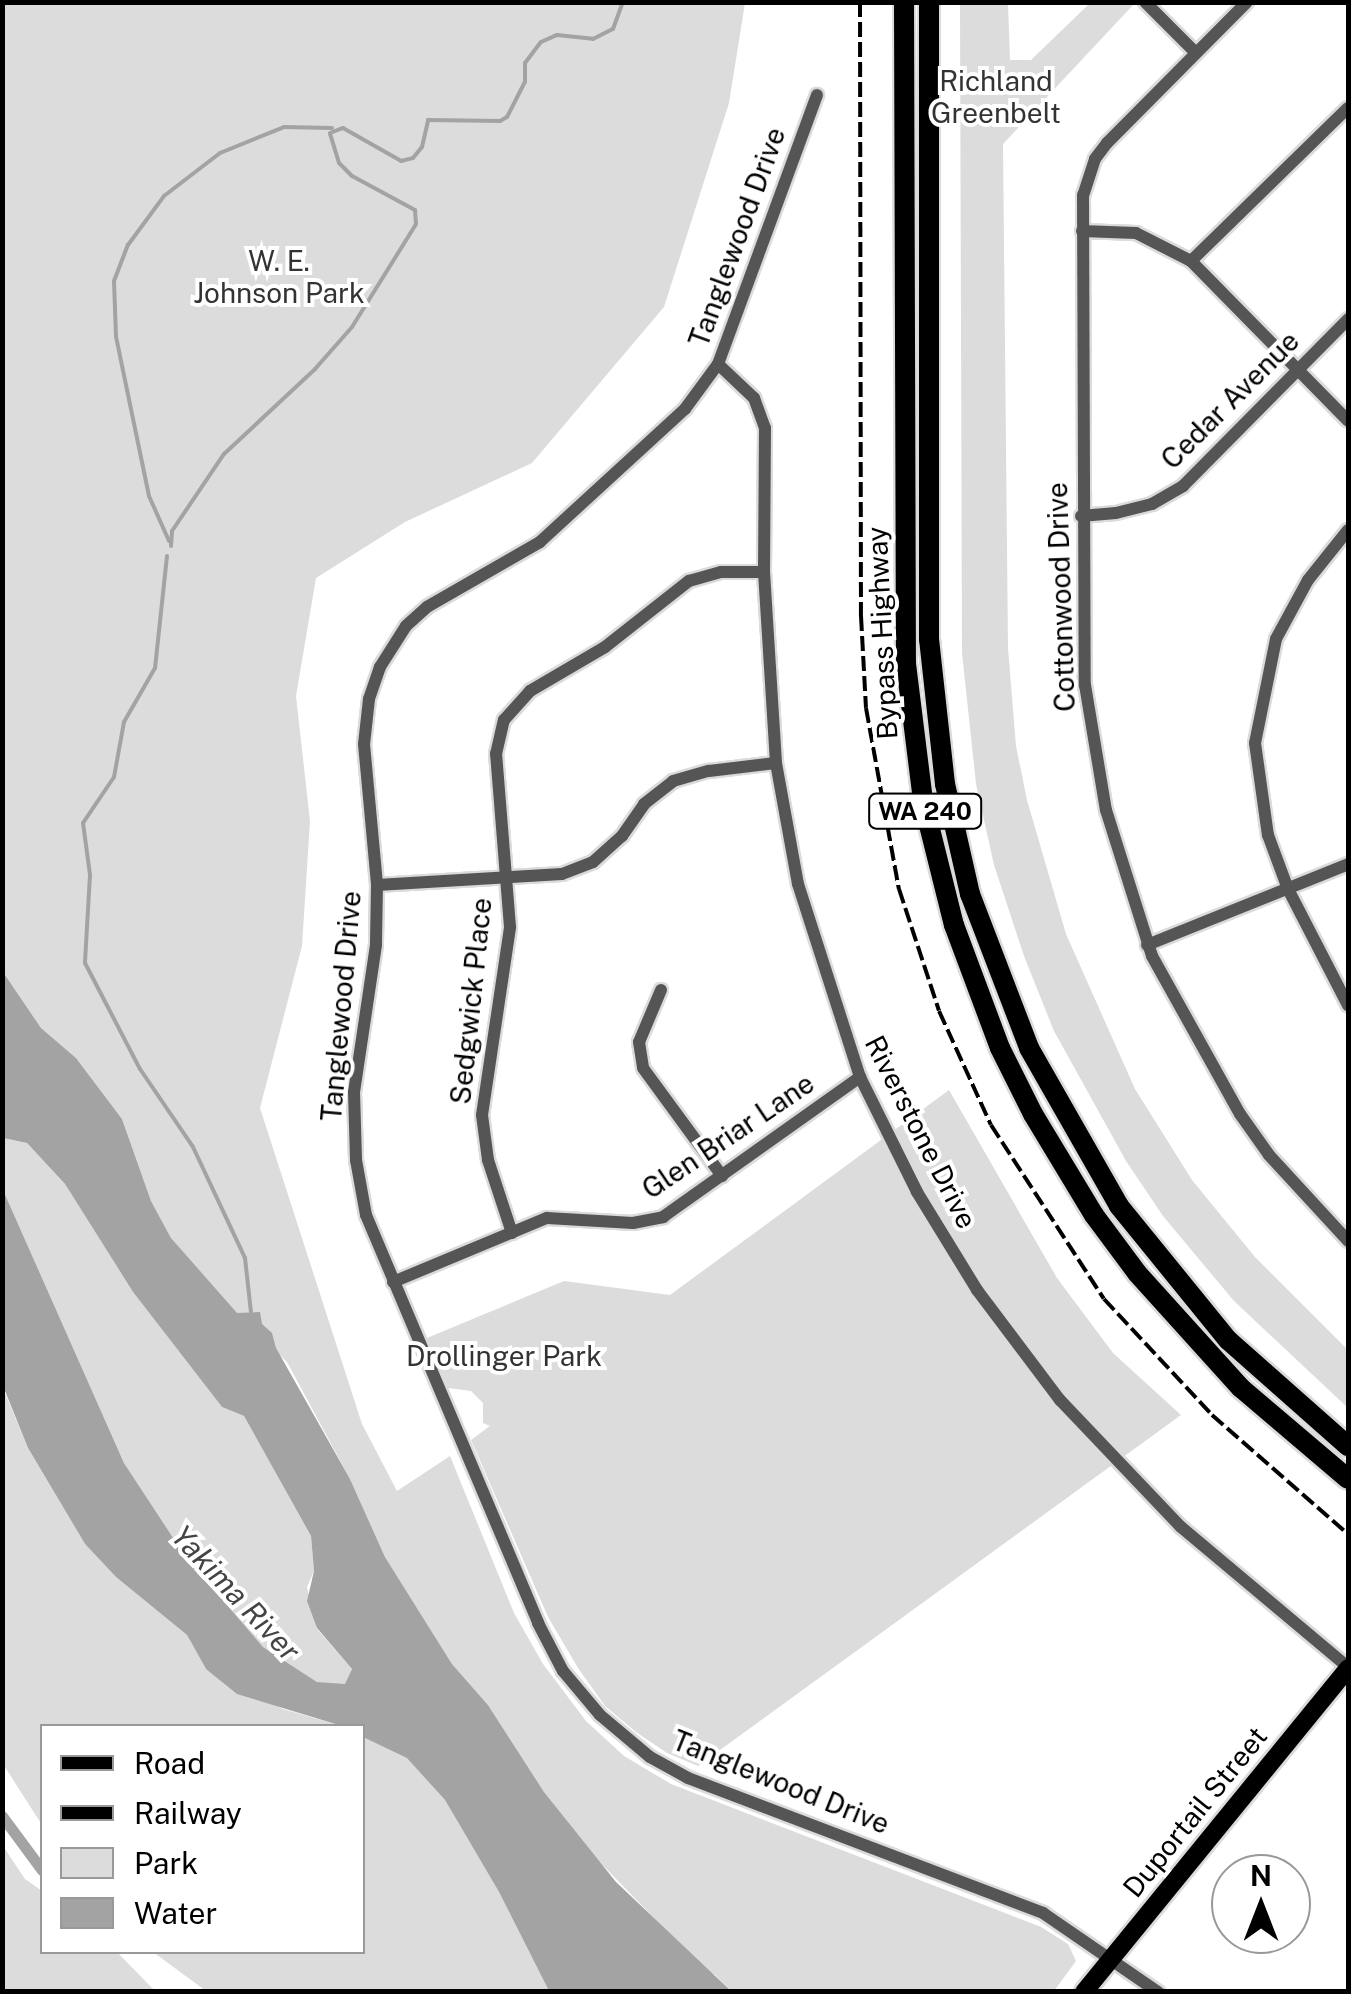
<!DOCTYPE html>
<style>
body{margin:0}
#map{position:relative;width:1351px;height:1994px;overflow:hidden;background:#fff;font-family:"Public Sans",sans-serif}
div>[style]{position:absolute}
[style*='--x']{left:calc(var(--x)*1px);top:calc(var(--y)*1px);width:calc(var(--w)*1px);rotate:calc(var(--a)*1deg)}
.green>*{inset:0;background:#dcdcdc}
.water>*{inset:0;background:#a3a3a3}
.stream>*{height:4px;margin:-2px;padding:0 2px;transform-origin:2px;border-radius:2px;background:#a3a3a3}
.canal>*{height:11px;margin:-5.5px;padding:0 5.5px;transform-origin:5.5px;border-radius:5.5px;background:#a3a3a3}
.roads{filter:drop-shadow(2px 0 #dbdbdb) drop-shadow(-2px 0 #dbdbdb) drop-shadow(0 2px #dbdbdb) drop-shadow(0 -2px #dbdbdb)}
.minor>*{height:12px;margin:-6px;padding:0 6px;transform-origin:6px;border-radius:6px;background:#555}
.major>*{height:18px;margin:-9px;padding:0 9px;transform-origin:9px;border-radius:9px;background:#000}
.highway>*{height:20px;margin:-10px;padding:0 10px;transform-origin:10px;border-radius:10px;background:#000}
.rail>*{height:4px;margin-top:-2px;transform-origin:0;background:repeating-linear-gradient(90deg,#000 0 15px,transparent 0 20px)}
span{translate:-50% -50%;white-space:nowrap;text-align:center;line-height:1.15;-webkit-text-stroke:8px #fff;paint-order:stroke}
.shield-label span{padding:2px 8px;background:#fff;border:2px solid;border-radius:8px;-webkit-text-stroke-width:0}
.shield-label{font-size:25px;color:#000;font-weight:700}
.park-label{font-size:28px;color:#333}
.street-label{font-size:28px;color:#000}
.water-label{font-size:30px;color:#444;font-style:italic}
.frame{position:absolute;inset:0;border:5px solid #000;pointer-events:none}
.legend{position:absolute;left:40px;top:1724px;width:325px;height:230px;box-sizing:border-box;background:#fff;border:2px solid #999;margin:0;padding:12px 18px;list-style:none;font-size:30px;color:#000}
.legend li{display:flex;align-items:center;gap:20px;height:50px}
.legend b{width:50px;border:2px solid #999}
.north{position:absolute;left:1211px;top:1854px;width:100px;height:100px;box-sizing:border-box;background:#fff;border:2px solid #999;border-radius:50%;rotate:0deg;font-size:28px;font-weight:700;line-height:40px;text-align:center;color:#000}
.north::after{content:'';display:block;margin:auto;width:35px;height:45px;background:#000;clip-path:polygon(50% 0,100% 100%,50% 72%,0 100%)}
</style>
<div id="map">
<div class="green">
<i style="clip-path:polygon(2px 3px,745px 3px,729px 103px,664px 307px,532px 463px,405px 522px,316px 578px,296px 696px,310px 821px,302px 946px,260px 1108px,362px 1424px,397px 1491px,450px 1456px,514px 1613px,543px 1664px,586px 1721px,624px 1756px,671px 1784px,1041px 1927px,1068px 1944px,1076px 1961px,1054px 1991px,731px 1991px,714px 1974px,707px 1973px,594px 1856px,544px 1792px,488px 1705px,452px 1664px,385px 1557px,350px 1479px,287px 1362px,218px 1296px,171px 1238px,151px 1201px,122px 1119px,76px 1058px,41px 1028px,3px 972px)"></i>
<i style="clip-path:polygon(960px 3px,1008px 3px,1010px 60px,1031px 60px,1090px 3px,1134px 4px,1003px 144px,1008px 648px,1016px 746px,1027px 800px,1066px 934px,1135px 1089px,1192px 1180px,1255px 1257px,1348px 1350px,1348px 1408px,1234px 1301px,1163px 1216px,1126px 1161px,1054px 1031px,1024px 956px,994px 865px,976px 784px,962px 653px)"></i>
<i style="clip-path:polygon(949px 1090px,1057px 1278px,1113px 1353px,1181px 1415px,698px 1766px,667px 1753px,636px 1732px,605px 1706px,578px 1668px,548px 1617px,471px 1440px,490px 1426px,483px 1423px,483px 1403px,471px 1391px,448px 1388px,427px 1338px,564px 1281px,670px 1295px)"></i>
<i style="clip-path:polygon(2px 1138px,27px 1143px,65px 1184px,133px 1292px,222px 1407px,244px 1416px,311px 1536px,314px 1571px,307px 1587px,317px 1629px,352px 1669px,345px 1685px,317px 1682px,263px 1647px,185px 1556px,124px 1463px,3px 1190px)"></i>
<i style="clip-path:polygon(2px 1386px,28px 1448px,85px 1544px,116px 1577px,187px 1635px,206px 1669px,283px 1709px,342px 1726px,42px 1726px,42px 1825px,3px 1764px)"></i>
<i style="clip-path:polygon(363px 1737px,407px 1757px,445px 1800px,499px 1892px,549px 1991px,206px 1991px,153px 1952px,362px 1952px)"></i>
<i style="clip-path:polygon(3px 1846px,25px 1879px,42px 1891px,42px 1952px,117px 1952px,155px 1991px,3px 1991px)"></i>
</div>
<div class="water">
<i style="clip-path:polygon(3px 972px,41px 1028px,76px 1058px,122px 1119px,151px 1201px,171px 1238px,237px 1313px,260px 1312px,262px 1324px,272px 1333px,276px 1348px,350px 1479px,385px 1557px,452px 1664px,488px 1705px,544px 1792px,616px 1882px,731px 1991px,549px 1991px,499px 1892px,445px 1800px,407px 1758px,363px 1737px,362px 1726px,342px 1726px,237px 1694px,206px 1669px,187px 1635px,116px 1577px,85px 1544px,28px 1448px,3px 1386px,3px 1190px,124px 1463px,185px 1556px,263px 1647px,317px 1682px,345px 1684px,352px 1669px,317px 1628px,307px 1601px,314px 1571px,311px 1536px,244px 1416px,222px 1407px,133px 1292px,65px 1184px,27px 1143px,3px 1138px)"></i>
</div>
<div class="stream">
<i style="--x:169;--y:541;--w:49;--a:-114"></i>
<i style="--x:149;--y:496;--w:163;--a:-101.7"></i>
<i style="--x:116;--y:336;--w:55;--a:-92.1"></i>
<i style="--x:114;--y:281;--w:39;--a:-69"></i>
<i style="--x:128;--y:245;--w:61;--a:-53.7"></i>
<i style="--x:164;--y:196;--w:71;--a:-37.5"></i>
<i style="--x:220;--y:153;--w:69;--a:-22.1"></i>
<i style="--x:284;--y:127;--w:48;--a:1.2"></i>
<i style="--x:171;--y:546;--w:15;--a:-86"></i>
<i style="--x:172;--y:531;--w:93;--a:-56"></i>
<i style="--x:224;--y:454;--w:125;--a:-43"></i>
<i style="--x:315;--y:369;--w:56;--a:-48.6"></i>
<i style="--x:352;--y:327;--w:121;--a:-58.1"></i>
<i style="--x:416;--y:224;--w:14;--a:-94"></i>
<i style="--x:415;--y:210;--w:72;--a:-151.6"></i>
<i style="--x:352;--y:176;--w:18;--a:-135"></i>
<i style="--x:339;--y:163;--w:31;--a:-107"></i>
<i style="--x:330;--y:133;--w:14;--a:-21"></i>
<i style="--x:343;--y:128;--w:67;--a:29.6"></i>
<i style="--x:401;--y:161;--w:12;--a:-14"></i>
<i style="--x:413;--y:158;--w:14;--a:-51"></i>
<i style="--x:422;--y:147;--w:28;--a:-77"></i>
<i style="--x:428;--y:120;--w:72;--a:0.8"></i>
<i style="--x:500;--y:121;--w:8;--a:-30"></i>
<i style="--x:507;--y:117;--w:39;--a:-63"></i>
<i style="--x:525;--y:82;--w:19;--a:-90"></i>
<i style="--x:525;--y:63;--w:26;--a:-53"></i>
<i style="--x:541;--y:42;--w:17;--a:-24"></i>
<i style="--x:557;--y:35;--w:36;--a:6"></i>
<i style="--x:593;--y:39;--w:22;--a:-27"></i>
<i style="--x:613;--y:29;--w:29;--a:-70"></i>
<i style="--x:167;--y:556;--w:113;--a:96.1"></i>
<i style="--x:155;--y:668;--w:62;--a:119.9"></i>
<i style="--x:124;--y:722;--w:56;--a:100.3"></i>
<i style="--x:114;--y:777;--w:55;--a:124"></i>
<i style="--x:83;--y:823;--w:52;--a:82.3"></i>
<i style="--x:90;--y:875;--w:88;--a:93.3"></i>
<i style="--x:85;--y:963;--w:119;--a:62.6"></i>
<i style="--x:140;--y:1069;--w:94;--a:55.8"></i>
<i style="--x:193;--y:1147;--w:123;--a:64.9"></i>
<i style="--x:245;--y:1258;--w:54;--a:83.7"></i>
</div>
<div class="canal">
<i style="--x:2;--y:1816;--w:67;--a:53.5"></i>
</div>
<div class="roads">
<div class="minor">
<i style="--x:1145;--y:2;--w:71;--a:45"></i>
<i style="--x:1247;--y:2;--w:199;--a:134.8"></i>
<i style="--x:1107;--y:143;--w:20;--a:127"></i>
<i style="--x:1095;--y:159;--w:38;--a:108"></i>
<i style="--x:1083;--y:195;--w:490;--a:89.8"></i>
<i style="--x:1085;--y:685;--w:127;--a:80.5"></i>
<i style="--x:1106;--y:810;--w:153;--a:72.5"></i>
<i style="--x:1152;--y:956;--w:181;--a:60.9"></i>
<i style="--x:1240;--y:1114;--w:50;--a:54.7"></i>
<i style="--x:1269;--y:1155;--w:117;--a:47.4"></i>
<i style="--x:817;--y:95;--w:287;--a:110.2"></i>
<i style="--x:718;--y:364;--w:56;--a:126.3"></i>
<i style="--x:685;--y:409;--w:197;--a:137.5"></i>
<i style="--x:540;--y:542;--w:130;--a:150.1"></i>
<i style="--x:427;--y:607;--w:28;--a:138"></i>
<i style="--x:406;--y:626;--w:49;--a:122.4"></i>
<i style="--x:380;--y:667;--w:34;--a:109"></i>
<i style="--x:369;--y:699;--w:45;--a:96.3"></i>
<i style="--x:364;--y:744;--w:142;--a:84.7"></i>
<i style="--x:377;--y:885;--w:60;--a:91"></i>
<i style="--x:376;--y:945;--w:149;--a:98.5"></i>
<i style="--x:354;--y:1092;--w:68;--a:88.3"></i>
<i style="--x:356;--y:1160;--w:56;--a:79.7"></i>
<i style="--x:366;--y:1215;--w:443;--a:67.1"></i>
<i style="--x:538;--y:1623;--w:54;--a:62.5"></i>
<i style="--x:563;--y:1671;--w:57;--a:49.9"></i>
<i style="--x:600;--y:1715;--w:65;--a:40"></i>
<i style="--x:650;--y:1757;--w:43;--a:28.9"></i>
<i style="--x:688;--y:1778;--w:380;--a:20.8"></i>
<i style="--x:1043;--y:1913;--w:140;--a:34.5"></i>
<i style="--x:1082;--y:231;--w:54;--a:2.1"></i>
<i style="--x:1136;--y:233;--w:62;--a:27"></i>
<i style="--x:1191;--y:261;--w:224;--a:45.5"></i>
<i style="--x:1191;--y:261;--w:219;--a:-44.3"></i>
<i style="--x:718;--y:364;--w:50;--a:43.4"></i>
<i style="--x:754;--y:398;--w:32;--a:70"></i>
<i style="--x:765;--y:428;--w:144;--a:90.4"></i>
<i style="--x:764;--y:572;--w:191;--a:86.4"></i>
<i style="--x:776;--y:763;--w:123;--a:79.7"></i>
<i style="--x:798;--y:884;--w:203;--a:72.2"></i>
<i style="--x:860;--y:1077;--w:128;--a:63.6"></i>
<i style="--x:917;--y:1192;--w:115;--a:58.5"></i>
<i style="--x:977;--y:1290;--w:138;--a:53"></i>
<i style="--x:1060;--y:1400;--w:175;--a:46.4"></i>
<i style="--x:1181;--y:1527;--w:218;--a:40"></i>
<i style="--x:1081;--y:516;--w:35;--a:-5"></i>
<i style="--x:1116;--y:513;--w:37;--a:-14"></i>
<i style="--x:1152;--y:504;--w:36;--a:-30"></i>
<i style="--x:1183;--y:486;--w:235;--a:-45.3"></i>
<i style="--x:1348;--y:530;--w:64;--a:128.7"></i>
<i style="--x:1308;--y:580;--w:67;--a:118.5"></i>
<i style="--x:1276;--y:639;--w:106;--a:101.4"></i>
<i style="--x:1255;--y:743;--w:93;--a:82"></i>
<i style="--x:1268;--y:835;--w:58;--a:69.7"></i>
<i style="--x:1288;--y:889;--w:131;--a:62.7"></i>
<i style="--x:377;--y:885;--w:185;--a:-3.4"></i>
<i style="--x:562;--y:874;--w:33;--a:-21"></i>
<i style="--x:593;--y:862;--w:39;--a:-42"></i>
<i style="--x:622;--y:836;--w:39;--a:-55"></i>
<i style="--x:644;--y:804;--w:37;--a:-38"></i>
<i style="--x:673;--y:781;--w:37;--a:-16"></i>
<i style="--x:709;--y:771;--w:67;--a:-6.8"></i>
<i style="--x:1147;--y:945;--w:217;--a:-21.9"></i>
<i style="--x:661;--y:990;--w:56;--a:112.9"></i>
<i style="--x:639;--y:1042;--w:26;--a:81"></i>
<i style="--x:643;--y:1068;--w:134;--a:53.8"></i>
<i style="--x:512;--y:1233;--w:77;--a:-108.2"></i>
<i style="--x:488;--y:1160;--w:45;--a:-97.6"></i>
<i style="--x:482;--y:1115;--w:190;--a:-81.5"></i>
<i style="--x:510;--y:927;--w:174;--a:-94.6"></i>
<i style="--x:496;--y:754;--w:35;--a:-77"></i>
<i style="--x:504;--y:720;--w:39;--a:-48"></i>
<i style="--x:530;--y:691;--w:87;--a:-30.4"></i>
<i style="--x:605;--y:647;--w:107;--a:-38.2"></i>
<i style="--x:689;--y:581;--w:33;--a:-16"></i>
<i style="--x:721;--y:572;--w:43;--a:0"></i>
<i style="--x:393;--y:1282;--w:167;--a:-22.6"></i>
<i style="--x:547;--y:1218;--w:86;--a:3.3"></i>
<i style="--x:633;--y:1223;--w:31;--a:-11"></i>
<i style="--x:663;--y:1217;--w:242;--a:-35.4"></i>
</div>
<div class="major">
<i style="--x:1084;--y:1992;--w:418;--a:-50.8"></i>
</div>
<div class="highway">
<i style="--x:904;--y:2;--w:662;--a:89.83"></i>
<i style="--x:906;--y:664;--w:138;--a:82.9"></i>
<i style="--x:923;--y:801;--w:128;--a:76"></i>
<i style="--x:954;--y:925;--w:131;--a:69.5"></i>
<i style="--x:1000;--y:1048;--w:74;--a:63.4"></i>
<i style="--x:1033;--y:1114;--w:118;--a:58.9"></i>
<i style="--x:1094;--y:1215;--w:72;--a:53.4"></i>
<i style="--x:1137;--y:1273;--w:155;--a:47.9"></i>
<i style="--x:1241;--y:1388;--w:140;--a:40.4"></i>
<i style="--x:929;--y:2;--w:637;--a:90"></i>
<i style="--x:929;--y:639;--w:146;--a:83.7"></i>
<i style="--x:945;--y:784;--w:113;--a:77.2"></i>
<i style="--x:970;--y:894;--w:165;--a:69"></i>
<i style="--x:1029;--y:1048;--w:182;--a:60.3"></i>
<i style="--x:1119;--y:1206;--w:173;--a:50.9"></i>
<i style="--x:1228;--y:1340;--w:160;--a:41.5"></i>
</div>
</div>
<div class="rail">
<i style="--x:860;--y:2;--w:614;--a:89.91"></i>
<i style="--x:861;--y:616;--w:92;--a:86.9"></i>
<i style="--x:866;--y:708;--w:184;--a:79.7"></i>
<i style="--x:899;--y:889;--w:128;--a:71.8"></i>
<i style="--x:939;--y:1011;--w:125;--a:65.5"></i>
<i style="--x:991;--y:1125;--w:207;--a:57"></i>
<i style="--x:1104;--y:1299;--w:158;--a:47"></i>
<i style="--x:1212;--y:1415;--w:181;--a:41.2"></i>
</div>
<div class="shield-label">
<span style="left:925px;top:811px">WA 240</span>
</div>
<div class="park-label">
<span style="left:996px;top:97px">Richland<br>Greenbelt</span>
<span style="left:279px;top:277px">W. E.<br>Johnson Park</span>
<span style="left:504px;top:1356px">Drollinger Park</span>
</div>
<div class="street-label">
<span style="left:737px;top:237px;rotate:-70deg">Tanglewood Drive</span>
<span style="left:1230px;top:400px;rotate:-45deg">Cedar Avenue</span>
<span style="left:1061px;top:597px;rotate:-92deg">Cottonwood Drive</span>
<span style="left:882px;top:633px;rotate:-93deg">Bypass Highway</span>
<span style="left:471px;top:1001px;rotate:-84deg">Sedgwick Place</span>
<span style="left:341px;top:1006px;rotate:-85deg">Tanglewood Drive</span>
<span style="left:921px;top:1132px;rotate:63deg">Riverstone Drive</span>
<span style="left:728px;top:1136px;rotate:-34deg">Glen Briar Lane</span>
<span style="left:781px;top:1782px;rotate:22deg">Tanglewood Drive</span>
<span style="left:1195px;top:1812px;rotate:-51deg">Duportail Street</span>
</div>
<div class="water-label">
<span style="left:236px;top:1593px;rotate:47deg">Yakima River</span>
</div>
<div class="frame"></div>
<ul class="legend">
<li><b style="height:12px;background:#000"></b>Road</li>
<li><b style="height:12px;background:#000"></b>Railway</li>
<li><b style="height:28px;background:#dcdcdc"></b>Park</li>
<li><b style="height:28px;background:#a3a3a3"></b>Water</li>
</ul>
<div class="north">N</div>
</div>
